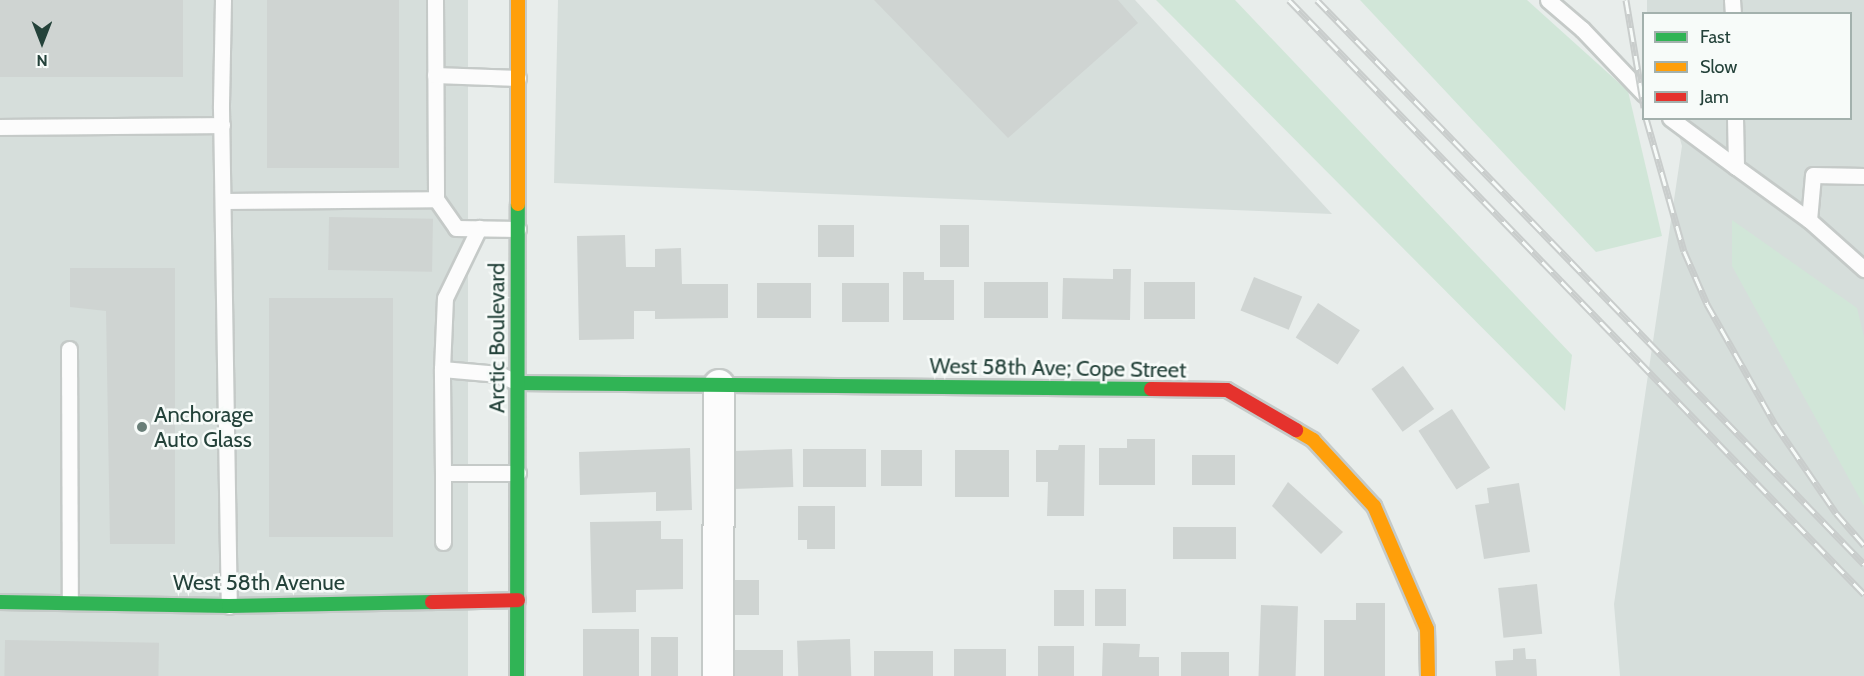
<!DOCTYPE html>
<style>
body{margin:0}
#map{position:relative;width:1864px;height:676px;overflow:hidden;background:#e8edeb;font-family:Cabin,sans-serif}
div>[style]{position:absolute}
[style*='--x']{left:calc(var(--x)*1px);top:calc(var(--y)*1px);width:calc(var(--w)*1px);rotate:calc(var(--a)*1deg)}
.built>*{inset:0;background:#d6dedb;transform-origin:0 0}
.green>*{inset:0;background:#d1e6d8}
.building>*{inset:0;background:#cfd4d2;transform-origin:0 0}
.roads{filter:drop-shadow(2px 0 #c5cac8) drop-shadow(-2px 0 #c5cac8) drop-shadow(0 2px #c5cac8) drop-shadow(0 -2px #c5cac8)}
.lane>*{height:15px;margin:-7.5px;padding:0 7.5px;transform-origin:7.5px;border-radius:7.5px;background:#fcfcfc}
.street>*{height:30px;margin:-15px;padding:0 15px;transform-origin:15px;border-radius:15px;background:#fcfcfc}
.fast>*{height:14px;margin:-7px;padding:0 7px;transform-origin:7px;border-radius:7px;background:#30b455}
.slow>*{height:14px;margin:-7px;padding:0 7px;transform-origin:7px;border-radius:7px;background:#ff9f0a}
.jam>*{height:14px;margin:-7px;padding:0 7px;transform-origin:7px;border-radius:7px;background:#e5322d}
.rail>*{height:7px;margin-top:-3.5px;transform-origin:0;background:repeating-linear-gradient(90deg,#f7fbf9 0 14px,#c9cdcc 0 28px);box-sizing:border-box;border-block:2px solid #c9cdcc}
.dots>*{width:16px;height:16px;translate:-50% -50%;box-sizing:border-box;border:3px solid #f7fbf9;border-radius:50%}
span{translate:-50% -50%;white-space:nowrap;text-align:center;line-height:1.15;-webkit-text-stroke:5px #f7fbf9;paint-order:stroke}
.street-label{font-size:22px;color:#24423a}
.poi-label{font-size:22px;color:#24423a}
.left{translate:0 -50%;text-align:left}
.legend{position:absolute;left:1642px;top:12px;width:210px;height:108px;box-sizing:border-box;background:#f7fbf9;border:2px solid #a3b1ad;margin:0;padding:8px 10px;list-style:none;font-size:18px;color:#24423a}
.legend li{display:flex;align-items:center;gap:12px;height:30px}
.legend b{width:30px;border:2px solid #a3b1ad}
.north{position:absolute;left:12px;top:12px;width:60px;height:60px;-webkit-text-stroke:4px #f7fbf9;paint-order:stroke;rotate:180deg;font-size:16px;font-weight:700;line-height:24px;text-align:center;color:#24423a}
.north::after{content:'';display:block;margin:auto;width:21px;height:27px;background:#24423a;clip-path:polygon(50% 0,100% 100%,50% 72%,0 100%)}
</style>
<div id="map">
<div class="built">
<i style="left:0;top:0;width:468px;height:676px"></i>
<i style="clip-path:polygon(558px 0,1135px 0,1332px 214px,554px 183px)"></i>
<i style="clip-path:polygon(1647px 0,1864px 0,1864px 676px,1620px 676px,1614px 604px,1682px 146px,1674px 119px,1850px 118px,1850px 14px,1647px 13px)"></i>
</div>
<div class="green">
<i style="clip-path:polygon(1156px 0,1235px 0,1572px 355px,1565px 411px)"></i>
<i style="clip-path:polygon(1360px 0,1527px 0,1628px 91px,1662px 236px,1596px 252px)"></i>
<i style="clip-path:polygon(1732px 220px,1857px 308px,1864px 337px,1864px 506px,1732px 266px)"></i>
</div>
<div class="building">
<i style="left:0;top:0;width:183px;height:77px"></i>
<i style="left:267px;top:0;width:132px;height:168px"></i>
<i style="clip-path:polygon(874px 0,1118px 0,1138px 23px,1008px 138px)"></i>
<i style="left:329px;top:217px;width:104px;height:53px;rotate:1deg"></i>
<i style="left:818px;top:225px;width:36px;height:32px"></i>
<i style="left:940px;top:225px;width:29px;height:42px"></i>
<i style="clip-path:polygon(625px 235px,626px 267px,655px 267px,655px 249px,681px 248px,682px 284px,728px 284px,728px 318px,655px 319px,655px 311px,634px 311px,634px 339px,579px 340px,577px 236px)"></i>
<i style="clip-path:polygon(70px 268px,175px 268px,175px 544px,110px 544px,106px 311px,70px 307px)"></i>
<i style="clip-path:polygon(1113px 269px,1131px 269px,1130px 320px,1062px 319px,1063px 278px,1113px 279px)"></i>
<i style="clip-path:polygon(903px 272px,924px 272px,924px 280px,954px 280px,954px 320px,903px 320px)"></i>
<i style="left:1254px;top:277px;width:52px;height:36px;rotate:22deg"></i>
<i style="left:984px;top:282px;width:64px;height:36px"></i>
<i style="left:1144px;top:282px;width:51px;height:37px"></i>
<i style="left:757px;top:283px;width:54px;height:35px"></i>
<i style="left:842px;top:283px;width:47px;height:39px"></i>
<i style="left:269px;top:298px;width:124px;height:239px"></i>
<i style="left:1318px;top:303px;width:50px;height:41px;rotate:33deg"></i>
<i style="left:1403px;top:366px;width:53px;height:39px;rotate:54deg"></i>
<i style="left:1452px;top:409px;width:70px;height:40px;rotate:57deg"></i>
<i style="clip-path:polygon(1127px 439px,1155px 439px,1155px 485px,1099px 485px,1099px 448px,1127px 448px)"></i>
<i style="clip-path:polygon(1059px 445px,1085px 445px,1084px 516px,1047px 516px,1048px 482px,1036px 482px,1036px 450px,1058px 450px)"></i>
<i style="clip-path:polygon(690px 448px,692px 510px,656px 511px,656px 492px,580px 495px,579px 452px)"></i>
<i style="left:792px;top:449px;width:38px;height:68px;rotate:88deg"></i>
<i style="left:803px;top:449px;width:63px;height:38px"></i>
<i style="left:881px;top:450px;width:41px;height:36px"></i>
<i style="left:955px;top:450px;width:54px;height:47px"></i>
<i style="left:1192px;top:455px;width:43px;height:30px"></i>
<i style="clip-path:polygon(1288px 482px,1343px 532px,1321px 554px,1272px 506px)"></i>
<i style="clip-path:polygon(1519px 483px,1530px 552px,1484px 559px,1475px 505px,1489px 503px,1487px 488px)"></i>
<i style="clip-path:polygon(798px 506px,835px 506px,835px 549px,807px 549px,807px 540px,798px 540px)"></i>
<i style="clip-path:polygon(661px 521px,661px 539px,683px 539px,683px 589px,636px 590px,636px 612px,592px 613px,590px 522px)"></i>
<i style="left:1173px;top:527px;width:63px;height:32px"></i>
<i style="left:729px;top:580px;width:30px;height:35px"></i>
<i style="left:1537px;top:584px;width:50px;height:39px;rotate:84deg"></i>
<i style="left:1095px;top:589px;width:31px;height:37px"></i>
<i style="left:1054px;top:590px;width:30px;height:36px"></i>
<i style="clip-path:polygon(1356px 603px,1385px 603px,1385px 676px,1324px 676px,1324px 620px,1356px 620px)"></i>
<i style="left:1261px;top:605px;width:37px;height:71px;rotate:2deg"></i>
<i style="left:583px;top:629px;width:56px;height:47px"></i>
<i style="left:651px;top:637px;width:27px;height:39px"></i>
<i style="left:850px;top:639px;width:37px;height:53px;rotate:88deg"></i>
<i style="left:5px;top:640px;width:154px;height:36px;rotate:1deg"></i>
<i style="clip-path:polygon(1103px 643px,1140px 644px,1139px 657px,1159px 657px,1159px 676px,1102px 676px)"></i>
<i style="left:1074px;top:646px;width:30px;height:36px;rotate:90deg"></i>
<i style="clip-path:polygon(1525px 648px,1526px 659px,1536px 659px,1537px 676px,1496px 676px,1495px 661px,1513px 660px,1513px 649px)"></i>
<i style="left:954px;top:649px;width:52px;height:27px"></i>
<i style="left:735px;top:650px;width:48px;height:26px"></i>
<i style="left:874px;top:651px;width:59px;height:25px"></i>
<i style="left:1181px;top:652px;width:48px;height:24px"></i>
</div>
<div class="roads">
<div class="lane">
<i style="--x:223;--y:0;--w:108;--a:91.1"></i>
<i style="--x:221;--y:108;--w:498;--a:89.1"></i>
<i style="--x:435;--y:0;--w:199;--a:89.7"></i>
<i style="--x:436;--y:199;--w:35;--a:55"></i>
<i style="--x:456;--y:228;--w:62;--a:0.9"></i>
<i style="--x:1548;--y:0;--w:45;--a:40.5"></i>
<i style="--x:1582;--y:29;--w:90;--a:46.4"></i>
<i style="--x:1732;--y:0;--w:14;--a:86"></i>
<i style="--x:435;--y:75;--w:83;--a:2.1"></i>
<i style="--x:1670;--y:118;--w:82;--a:36.6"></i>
<i style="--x:1735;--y:118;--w:49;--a:88.8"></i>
<i style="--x:1736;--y:167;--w:90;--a:36"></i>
<i style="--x:1809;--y:220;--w:74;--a:41.7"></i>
<i style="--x:0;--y:127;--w:222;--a:-0.5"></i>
<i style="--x:223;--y:201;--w:213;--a:-0.5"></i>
<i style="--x:1809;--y:220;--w:45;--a:-84.9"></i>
<i style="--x:1813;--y:175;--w:51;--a:1.1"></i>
<i style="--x:69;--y:349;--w:253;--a:89.8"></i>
<i style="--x:442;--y:369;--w:71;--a:-87.6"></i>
<i style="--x:445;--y:298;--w:78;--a:-64.1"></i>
<i style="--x:443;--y:473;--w:104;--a:-90.6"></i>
<i style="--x:442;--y:369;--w:57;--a:5"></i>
<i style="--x:499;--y:374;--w:21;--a:25"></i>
<i style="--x:443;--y:542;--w:69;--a:-90"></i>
<i style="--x:443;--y:473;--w:75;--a:0"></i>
</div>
<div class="street">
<i style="--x:718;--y:676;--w:291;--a:-89.8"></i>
</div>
<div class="fast">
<i style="--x:518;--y:383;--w:633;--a:0.54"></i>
<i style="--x:0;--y:602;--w:229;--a:1"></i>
<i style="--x:229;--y:606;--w:203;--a:-1.1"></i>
<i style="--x:517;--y:676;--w:472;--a:-89.9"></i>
</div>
<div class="slow">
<i style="--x:518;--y:204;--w:204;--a:-90"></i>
<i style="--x:1296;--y:430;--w:20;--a:30"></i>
<i style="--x:1313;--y:440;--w:90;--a:47.3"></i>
<i style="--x:1374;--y:506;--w:134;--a:66.7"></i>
<i style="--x:1427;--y:629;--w:47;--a:88.8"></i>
</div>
<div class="jam">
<i style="--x:1151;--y:389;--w:76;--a:0.8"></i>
<i style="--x:1227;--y:390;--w:80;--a:30.1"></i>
<i style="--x:432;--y:602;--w:86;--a:-1.3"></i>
</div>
</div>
<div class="rail">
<i style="--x:1289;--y:0;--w:827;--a:45.93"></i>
<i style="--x:1317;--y:0;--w:786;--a:45.88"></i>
<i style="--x:1626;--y:0;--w:109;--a:80.5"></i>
<i style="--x:1646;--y:118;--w:138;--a:74.1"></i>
<i style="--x:1684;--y:251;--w:58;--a:66.5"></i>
<i style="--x:1707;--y:304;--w:138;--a:60.5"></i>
<i style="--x:1775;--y:424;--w:108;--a:55.6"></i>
<i style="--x:1836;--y:513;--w:43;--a:48.8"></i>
</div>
<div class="dots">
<i style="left:142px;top:427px;background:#697e78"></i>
</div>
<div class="street-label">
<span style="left:497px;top:338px;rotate:-90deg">Arctic Boulevard</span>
<span style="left:1058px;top:368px;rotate:1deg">West 58th Ave; Cope Street</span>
<span style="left:259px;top:583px">West 58th Avenue</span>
</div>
<div class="poi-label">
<span class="left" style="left:154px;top:427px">Anchorage<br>Auto Glass</span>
</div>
<ul class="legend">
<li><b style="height:8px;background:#30b455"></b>Fast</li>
<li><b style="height:8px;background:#ff9f0a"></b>Slow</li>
<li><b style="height:8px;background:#e5322d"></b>Jam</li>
</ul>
<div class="north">N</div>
</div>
